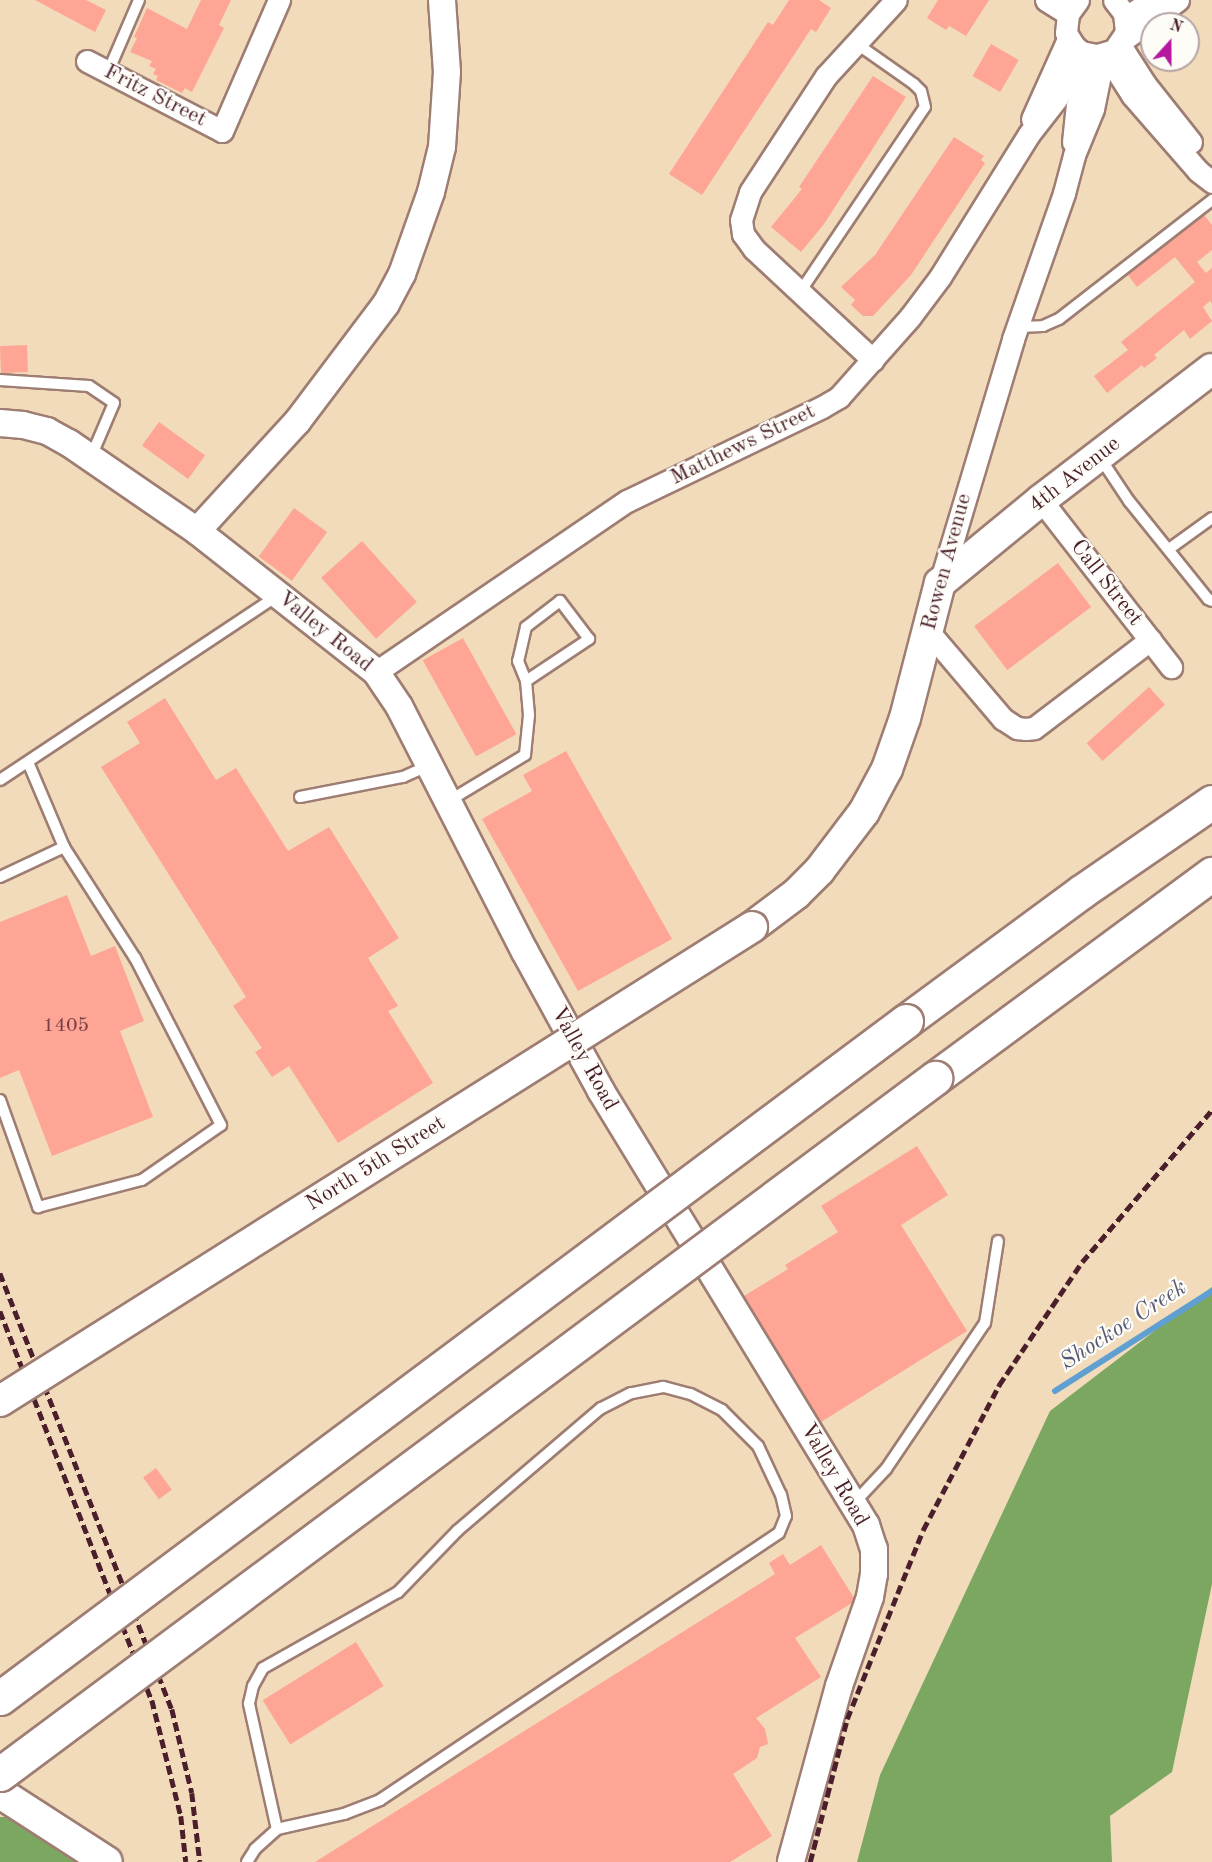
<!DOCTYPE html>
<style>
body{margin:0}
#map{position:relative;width:1212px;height:1862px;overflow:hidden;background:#f2dbbb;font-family:"Old Standard TT",serif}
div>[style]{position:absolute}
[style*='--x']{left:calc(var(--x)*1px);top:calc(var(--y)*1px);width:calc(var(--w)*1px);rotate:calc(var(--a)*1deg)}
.forest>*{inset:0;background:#7ba760}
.stream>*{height:6px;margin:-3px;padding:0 3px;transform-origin:3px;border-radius:3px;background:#609fd2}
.building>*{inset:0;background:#fea596;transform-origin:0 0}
.roads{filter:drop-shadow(2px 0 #9e7d73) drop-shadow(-2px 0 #9e7d73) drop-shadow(0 2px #9e7d73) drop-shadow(0 -2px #9e7d73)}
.service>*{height:10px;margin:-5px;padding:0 5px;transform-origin:5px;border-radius:5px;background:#fff}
.minor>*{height:21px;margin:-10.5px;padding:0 10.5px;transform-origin:10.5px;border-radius:10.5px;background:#fff}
.tertiary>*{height:26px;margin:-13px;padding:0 13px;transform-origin:13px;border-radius:13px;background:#fff}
.secondary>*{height:30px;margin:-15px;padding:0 15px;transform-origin:15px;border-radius:15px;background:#fff}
.motorway>*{height:33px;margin:-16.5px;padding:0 16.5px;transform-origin:16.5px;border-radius:16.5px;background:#fff}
.rail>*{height:4.5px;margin-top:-2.25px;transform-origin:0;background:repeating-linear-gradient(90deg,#4a1f2b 0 9px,transparent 0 13.5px)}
.bridges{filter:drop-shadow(2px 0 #9e7d73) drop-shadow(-2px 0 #9e7d73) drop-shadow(0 2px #9e7d73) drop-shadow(0 -2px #9e7d73)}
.secondary-bridge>*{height:30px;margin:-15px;padding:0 15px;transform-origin:15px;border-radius:15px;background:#fff}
.motorway-bridge>*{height:33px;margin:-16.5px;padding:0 16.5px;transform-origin:16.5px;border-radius:16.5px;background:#fff}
span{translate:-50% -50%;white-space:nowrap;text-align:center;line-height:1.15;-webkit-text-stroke:4.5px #fdfcf7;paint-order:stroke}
.number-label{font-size:20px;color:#774046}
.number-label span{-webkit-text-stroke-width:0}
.street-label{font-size:22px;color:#4a1f2b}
.water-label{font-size:24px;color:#545976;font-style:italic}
.north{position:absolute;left:1140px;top:12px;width:60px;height:60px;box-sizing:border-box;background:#fdfcf7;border:2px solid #b5a4a5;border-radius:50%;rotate:21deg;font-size:16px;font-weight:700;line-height:24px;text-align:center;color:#4a1f2b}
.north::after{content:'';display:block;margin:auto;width:21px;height:27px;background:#b5179e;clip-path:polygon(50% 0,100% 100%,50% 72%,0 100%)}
</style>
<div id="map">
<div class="forest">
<i style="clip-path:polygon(1212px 1287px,1212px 1584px,1172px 1772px,1110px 1816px,1112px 1862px,857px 1862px,880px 1775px,1050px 1411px)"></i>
<i style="clip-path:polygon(0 1817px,5px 1817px,78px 1862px,0 1862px)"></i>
</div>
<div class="stream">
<i style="--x:1055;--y:1391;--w:186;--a:-32.5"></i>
</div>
<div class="building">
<i style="clip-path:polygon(35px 0,86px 0,106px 10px,95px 32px)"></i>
<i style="clip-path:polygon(201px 0,231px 0,219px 25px,224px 28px,192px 92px,185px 88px,182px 93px,156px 80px,158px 76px,153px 74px,156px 69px,149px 66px,152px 61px,130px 52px,137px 38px,134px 37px,147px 8px,187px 29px)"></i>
<i style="clip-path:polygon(789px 0,819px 0,831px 8px,816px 32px,811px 29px,702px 195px,669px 174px,768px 22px,773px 25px)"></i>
<i style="clip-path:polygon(938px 0,989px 0,966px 36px,949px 26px,946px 30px,927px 18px)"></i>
<i style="left:991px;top:44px;width:32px;height:37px;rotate:30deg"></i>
<i style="clip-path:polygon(873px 76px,906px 97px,824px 224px,801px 252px,771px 227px,802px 189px,799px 187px)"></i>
<i style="clip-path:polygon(954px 137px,984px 156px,981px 160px,985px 163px,911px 275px,873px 316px,863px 316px,851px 305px,855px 300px,841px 287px,875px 255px)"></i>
<i style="clip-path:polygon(1204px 215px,1212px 225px,1212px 250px,1197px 262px,1206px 273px,1212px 268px,1212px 304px,1210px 301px,1203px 307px,1212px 321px,1190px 339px,1184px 330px,1154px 355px,1157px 358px,1144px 368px,1142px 365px,1107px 393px,1094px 376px,1128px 350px,1121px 342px,1195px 282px,1175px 257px,1137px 287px,1128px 275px)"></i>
<i style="left:27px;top:345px;width:27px;height:27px;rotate:88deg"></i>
<i style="left:159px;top:422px;width:57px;height:29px;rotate:36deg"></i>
<i style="left:294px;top:508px;width:41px;height:60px;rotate:36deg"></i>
<i style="left:362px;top:541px;width:82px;height:55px;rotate:48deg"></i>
<i style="left:1058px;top:563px;width:55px;height:105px;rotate:53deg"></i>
<i style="left:463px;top:638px;width:110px;height:46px;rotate:61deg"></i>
<i style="left:1149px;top:687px;width:24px;height:84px;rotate:48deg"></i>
<i style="clip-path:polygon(165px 698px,216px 780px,236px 768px,288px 851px,329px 827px,399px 938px,368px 958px,398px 1006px,388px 1011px,433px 1083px,338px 1143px,289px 1066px,272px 1077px,255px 1052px,262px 1048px,233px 1006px,246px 997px,101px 767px,140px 743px,127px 722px)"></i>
<i style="clip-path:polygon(566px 751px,672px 939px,578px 991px,482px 819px,532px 791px,523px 775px)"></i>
<i style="clip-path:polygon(67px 895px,91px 956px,115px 946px,144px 1021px,120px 1031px,153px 1117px,52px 1156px,19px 1070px,0 1078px,0 922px)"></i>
<i style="clip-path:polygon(917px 1146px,948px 1195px,901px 1225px,967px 1331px,821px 1422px,744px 1296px,788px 1269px,785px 1265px,838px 1232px,821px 1206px)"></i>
<i style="left:156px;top:1468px;width:27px;height:16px;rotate:54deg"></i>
<i style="clip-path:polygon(821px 1545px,854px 1598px,852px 1603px,795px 1638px,821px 1677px,756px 1718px,765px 1729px,768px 1744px,760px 1747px,757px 1758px,733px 1774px,772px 1836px,730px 1862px,315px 1862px,775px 1574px,769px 1563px,783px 1554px,790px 1565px)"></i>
<i style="left:356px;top:1642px;width:52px;height:110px;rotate:58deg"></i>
</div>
<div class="roads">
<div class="service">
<i style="--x:108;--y:72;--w:78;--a:-66.7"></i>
<i style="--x:800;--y:292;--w:223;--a:-56"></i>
<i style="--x:925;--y:107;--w:16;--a:-104"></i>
<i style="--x:921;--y:91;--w:10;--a:-135"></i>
<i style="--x:914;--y:84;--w:70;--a:-144.9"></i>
<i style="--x:1018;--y:327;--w:25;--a:-2"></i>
<i style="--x:1043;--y:326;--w:17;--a:-24"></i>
<i style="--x:1059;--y:319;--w:194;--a:-37.9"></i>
<i style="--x:0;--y:380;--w:89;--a:3.9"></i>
<i style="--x:89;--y:386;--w:30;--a:34"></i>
<i style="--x:114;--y:403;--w:59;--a:113.1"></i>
<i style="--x:1099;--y:456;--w:54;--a:56.3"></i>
<i style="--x:1129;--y:501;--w:126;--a:51.1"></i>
<i style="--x:1208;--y:599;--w:4;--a:27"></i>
<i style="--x:1169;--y:549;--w:53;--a:-35.8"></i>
<i style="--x:0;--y:780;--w:334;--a:-33.6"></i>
<i style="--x:300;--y:797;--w:105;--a:-11"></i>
<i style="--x:403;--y:777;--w:27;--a:-24"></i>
<i style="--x:447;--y:802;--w:91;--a:-31.1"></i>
<i style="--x:525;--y:755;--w:40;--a:-84.3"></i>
<i style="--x:529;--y:715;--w:34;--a:-95"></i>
<i style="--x:526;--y:681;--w:76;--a:-33.7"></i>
<i style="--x:589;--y:639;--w:48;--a:-127.3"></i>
<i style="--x:560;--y:601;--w:43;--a:142.6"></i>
<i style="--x:526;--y:627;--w:35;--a:103"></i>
<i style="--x:518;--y:661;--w:22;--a:68"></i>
<i style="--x:0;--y:877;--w:71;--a:-25.1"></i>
<i style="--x:64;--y:847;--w:92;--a:-113"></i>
<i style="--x:0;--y:1100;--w:114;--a:70.4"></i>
<i style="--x:38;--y:1207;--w:107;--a:-14.6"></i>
<i style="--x:142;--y:1180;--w:96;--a:-34.8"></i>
<i style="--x:221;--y:1125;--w:188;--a:-117.2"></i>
<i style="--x:135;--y:958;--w:132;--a:-122.6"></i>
<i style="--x:854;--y:1503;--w:47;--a:-46.7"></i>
<i style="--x:886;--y:1469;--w:176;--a:-55.9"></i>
<i style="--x:985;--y:1323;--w:83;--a:-81"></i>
<i style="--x:247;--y:1862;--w:15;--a:-58"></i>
<i style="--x:255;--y:1849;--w:30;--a:-42"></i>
<i style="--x:277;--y:1829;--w:69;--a:-12.6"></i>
<i style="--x:344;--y:1814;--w:39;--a:-21"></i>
<i style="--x:380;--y:1800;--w:480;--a:-33.8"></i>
<i style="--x:779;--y:1533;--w:18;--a:-68"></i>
<i style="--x:786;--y:1516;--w:22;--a:-103"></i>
<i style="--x:781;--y:1495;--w:54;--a:-115.1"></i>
<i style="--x:758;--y:1446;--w:51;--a:-135"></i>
<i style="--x:722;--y:1410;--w:36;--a:-153"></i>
<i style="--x:690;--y:1394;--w:28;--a:-165"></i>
<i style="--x:663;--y:1387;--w:33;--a:169"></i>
<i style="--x:631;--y:1393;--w:34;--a:153"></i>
<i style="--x:601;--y:1408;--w:189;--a:139.5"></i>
<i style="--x:457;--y:1531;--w:85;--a:134"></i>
<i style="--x:398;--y:1592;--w:155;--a:150.6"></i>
<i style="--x:263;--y:1668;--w:21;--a:119"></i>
<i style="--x:253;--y:1686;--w:18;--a:103"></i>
<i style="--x:249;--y:1704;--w:128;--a:77.4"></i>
</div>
<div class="minor">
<i style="--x:1046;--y:0;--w:26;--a:32"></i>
<i style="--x:1078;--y:0;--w:17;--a:126"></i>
<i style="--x:1068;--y:14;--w:19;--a:96"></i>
<i style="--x:1066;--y:33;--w:15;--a:58"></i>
<i style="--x:1074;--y:46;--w:9;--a:41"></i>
<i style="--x:1081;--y:52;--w:16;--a:11"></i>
<i style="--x:1097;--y:55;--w:18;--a:-16"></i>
<i style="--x:1114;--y:50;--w:22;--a:-56"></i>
<i style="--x:1126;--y:32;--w:19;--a:-96"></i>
<i style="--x:1124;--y:13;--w:16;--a:-128"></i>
<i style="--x:1126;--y:17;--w:31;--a:-33"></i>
<i style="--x:1123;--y:40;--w:68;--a:-36"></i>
<i style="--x:1120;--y:45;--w:46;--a:57.3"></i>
<i style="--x:1145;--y:84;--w:74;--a:51.6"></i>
<i style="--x:1106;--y:54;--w:49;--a:57.6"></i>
<i style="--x:1132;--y:95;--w:101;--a:49"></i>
<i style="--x:1198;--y:171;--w:18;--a:38"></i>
<i style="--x:87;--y:61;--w:152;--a:27.4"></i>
<i style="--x:222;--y:131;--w:143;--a:-66.5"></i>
<i style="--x:1032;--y:119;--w:88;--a:-65.8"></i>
<i style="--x:1073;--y:142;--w:36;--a:-84"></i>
<i style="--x:1077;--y:106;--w:53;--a:-74.6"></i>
<i style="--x:873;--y:360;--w:163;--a:-137"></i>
<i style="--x:754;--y:249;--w:19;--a:-126"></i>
<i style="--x:743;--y:234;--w:14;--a:-98"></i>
<i style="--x:741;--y:220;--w:29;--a:-72"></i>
<i style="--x:750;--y:192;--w:139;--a:-56.8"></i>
<i style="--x:826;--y:76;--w:103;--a:-47.4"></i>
<i style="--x:1041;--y:500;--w:212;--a:52.1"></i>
<i style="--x:940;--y:583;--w:255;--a:-73.3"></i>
<i style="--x:1013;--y:339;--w:155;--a:-70.7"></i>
<i style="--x:1064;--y:193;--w:39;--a:-75"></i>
<i style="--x:1074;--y:155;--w:50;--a:-67.6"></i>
<i style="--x:1093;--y:109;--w:55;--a:-78.5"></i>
<i style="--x:928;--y:631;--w:116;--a:49.6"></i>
<i style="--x:1003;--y:719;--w:17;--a:33"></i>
<i style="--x:1017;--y:728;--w:9;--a:6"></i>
<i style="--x:1026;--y:729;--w:8;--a:-7"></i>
<i style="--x:1034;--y:728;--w:146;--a:-37.2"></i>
<i style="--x:376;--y:672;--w:304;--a:-34.3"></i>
<i style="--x:627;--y:501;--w:216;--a:-25.7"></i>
<i style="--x:822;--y:407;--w:20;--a:-30"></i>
<i style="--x:839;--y:397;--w:107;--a:-48.4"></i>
<i style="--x:910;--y:317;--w:50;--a:-53.1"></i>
<i style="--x:940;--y:277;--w:168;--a:-58.1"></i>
<i style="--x:1029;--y:134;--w:46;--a:-52.1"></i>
<i style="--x:1057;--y:98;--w:52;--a:-62.4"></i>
</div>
<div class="tertiary">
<i style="--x:0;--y:423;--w:23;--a:5"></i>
<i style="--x:23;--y:425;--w:25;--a:14"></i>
<i style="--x:47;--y:431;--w:25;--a:29"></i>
<i style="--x:69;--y:443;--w:155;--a:34.5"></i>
<i style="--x:197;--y:531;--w:228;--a:38.2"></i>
<i style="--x:376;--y:672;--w:41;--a:55.9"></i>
<i style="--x:399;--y:706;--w:276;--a:62.9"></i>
<i style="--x:525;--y:952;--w:158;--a:61.3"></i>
<i style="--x:601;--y:1091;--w:509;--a:58.59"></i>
<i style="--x:866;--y:1525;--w:25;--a:72"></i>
<i style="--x:874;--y:1549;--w:25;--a:90"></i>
<i style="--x:874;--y:1574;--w:23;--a:100"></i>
<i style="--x:870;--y:1597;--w:94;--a:109.2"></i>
<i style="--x:839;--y:1686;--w:182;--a:105.3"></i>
<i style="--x:197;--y:531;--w:148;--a:-47.5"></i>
<i style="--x:297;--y:422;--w:148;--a:-53"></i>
<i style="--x:386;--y:304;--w:34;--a:-62"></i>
<i style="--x:402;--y:274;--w:87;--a:-70.5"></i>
<i style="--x:431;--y:192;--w:46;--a:-76.3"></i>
<i style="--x:442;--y:147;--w:75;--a:-86.2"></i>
<i style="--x:447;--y:72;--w:72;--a:-94"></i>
</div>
<div class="secondary">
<i style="--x:752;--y:927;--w:55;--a:-36.9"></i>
<i style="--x:796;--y:894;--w:33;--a:-45"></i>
<i style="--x:819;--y:871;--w:74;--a:-52.7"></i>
<i style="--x:864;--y:812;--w:49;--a:-61.9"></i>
<i style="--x:887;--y:769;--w:54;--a:-70.6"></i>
<i style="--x:905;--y:718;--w:139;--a:-75.5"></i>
<i style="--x:940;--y:583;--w:131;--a:-39.4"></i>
<i style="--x:1041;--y:500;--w:215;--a:-37.5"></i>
<i style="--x:0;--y:1793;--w:127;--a:32.8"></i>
</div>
<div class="motorway">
<i style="--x:906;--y:1021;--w:217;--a:-36.4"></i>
<i style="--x:1081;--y:892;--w:159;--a:-34.5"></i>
<i style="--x:935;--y:1078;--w:344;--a:-36.4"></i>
</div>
</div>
<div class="rail">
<i style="--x:0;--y:1273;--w:469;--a:68.5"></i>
<i style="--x:172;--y:1709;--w:86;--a:76.6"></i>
<i style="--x:192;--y:1793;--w:69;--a:83.4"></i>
<i style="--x:0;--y:1311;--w:418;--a:68.7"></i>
<i style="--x:152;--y:1700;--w:120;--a:76"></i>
<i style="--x:181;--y:1816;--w:46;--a:83.8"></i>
<i style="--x:810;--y:1862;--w:148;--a:-75.5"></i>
<i style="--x:847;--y:1719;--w:204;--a:-68.1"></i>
<i style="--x:923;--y:1530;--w:164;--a:-62.3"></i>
<i style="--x:999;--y:1385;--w:148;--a:-56"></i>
<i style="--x:1082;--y:1262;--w:200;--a:-49.5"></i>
</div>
<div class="bridges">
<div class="secondary-bridge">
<i style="--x:0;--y:1401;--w:889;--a:-32.22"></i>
</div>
<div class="motorway-bridge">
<i style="--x:0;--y:1698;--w:1131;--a:-36.77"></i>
<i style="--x:0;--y:1774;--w:1166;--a:-36.66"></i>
</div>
</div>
<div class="number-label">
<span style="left:66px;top:1026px">1405</span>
</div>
<div class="street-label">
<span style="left:155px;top:96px;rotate:27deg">Fritz Street</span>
<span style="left:743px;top:445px;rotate:-26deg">Matthews Street</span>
<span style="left:1075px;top:475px;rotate:-38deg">4th Avenue</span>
<span style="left:947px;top:562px;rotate:-75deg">Rowen Avenue</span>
<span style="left:1106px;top:583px;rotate:52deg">Call Street</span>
<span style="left:325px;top:632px;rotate:39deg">Valley Road</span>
<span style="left:584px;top:1059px;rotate:61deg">Valley Road</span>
<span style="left:376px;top:1164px;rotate:-32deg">North 5th Street</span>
<span style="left:834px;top:1475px;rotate:60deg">Valley Road</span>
</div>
<div class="water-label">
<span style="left:1124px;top:1326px;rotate:-33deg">Shockoe Creek</span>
</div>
<div class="north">N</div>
</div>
